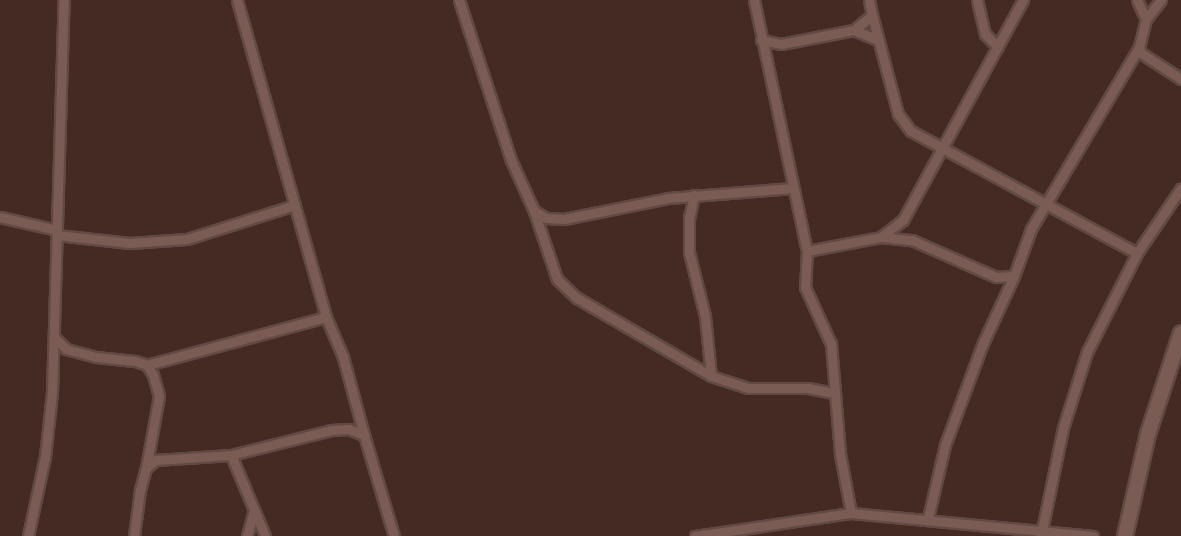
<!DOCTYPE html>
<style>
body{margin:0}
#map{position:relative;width:1181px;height:536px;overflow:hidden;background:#452a23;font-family:Helvetica,sans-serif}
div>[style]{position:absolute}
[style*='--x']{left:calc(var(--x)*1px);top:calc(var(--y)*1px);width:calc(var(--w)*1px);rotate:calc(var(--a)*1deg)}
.roads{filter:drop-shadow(2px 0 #614a44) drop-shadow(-2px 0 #614a44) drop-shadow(0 2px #614a44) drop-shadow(0 -2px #614a44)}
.street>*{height:9px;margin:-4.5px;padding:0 4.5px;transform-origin:4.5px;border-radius:4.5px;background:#7b5c54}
.secondary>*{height:14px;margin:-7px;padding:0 7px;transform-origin:7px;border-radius:7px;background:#7b5c54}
span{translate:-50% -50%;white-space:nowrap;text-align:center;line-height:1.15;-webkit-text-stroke:6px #3a201a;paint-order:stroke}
</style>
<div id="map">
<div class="roads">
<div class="street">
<i style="--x:237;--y:0;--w:329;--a:74.3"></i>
<i style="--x:326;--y:317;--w:43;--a:67"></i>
<i style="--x:343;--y:357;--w:81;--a:74.9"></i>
<i style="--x:459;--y:0;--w:168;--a:72"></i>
<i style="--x:511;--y:160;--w:56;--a:65.7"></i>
<i style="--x:534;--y:211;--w:72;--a:71.3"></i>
<i style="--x:557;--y:279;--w:28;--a:44"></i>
<i style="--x:577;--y:298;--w:155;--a:30.2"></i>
<i style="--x:711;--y:376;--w:39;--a:18"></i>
<i style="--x:748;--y:388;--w:60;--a:0"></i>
<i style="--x:808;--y:388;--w:26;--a:11"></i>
<i style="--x:754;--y:0;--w:257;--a:78.1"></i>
<i style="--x:807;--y:251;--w:36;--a:93"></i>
<i style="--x:805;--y:287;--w:63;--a:65.5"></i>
<i style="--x:831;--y:344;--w:110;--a:85.3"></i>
<i style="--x:840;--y:454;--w:60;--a:79.4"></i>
<i style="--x:977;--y:0;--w:35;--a:77"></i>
<i style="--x:985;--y:34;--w:18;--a:45"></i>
<i style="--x:1137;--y:0;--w:21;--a:65"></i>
<i style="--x:1146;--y:19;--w:29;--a:104"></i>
<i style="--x:1139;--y:47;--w:6;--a:72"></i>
<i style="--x:1141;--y:53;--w:48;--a:33"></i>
<i style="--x:872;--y:15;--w:102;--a:75.3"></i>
<i style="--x:898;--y:114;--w:21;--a:53"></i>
<i style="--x:911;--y:131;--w:257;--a:28.4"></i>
<i style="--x:1146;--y:19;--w:24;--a:-52"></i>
<i style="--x:854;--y:30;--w:26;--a:23"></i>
<i style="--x:761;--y:40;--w:20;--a:11"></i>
<i style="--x:781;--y:44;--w:74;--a:-10.9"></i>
<i style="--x:854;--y:30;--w:23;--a:-40"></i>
<i style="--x:872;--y:15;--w:15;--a:-101"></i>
<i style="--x:694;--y:195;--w:24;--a:102"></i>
<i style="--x:689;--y:218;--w:34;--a:90"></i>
<i style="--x:689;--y:252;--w:66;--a:76"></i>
<i style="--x:705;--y:316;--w:60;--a:84.3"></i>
<i style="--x:534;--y:211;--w:14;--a:30"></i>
<i style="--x:546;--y:218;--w:18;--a:3"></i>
<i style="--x:564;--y:219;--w:106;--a:-11.4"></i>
<i style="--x:668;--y:198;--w:125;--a:-4.6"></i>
<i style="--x:0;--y:217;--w:58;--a:12.8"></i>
<i style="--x:57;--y:235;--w:73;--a:6.3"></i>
<i style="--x:130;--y:243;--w:57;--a:-4"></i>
<i style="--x:187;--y:239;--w:113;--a:-17.5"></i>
<i style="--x:881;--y:237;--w:31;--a:6"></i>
<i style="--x:912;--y:240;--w:92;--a:23.8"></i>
<i style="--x:996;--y:277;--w:18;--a:-3"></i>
<i style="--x:1014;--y:276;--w:50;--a:-70.1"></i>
<i style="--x:1031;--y:229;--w:212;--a:-59.3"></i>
<i style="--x:807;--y:251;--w:75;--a:-10.7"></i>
<i style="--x:881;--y:237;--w:28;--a:-38"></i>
<i style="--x:903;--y:220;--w:251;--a:-61.4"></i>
<i style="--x:54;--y:337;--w:17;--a:45"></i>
<i style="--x:66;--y:349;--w:31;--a:15"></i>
<i style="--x:96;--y:357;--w:39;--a:6"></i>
<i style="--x:135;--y:361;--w:13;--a:18"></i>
<i style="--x:147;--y:365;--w:12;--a:59"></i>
<i style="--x:153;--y:375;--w:22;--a:74"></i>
<i style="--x:159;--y:396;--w:73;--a:100.2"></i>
<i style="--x:147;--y:365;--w:185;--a:-15"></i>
<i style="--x:231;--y:455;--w:88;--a:67.2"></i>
<i style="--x:928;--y:518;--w:75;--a:-76.9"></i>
<i style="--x:945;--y:445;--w:109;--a:-69.6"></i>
<i style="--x:983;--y:343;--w:74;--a:-65.2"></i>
<i style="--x:1041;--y:535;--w:109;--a:-78.4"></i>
<i style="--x:1063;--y:428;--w:80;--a:-72.5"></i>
<i style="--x:1087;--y:352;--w:111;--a:-63.2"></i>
<i style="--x:1137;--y:253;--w:78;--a:-55.9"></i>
<i style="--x:28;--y:536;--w:81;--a:-77.9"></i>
<i style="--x:45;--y:457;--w:64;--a:-83.8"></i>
<i style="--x:52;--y:393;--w:393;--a:-88.3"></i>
<i style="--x:134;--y:536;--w:46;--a:-82.6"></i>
<i style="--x:140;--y:490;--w:23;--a:-75"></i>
<i style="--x:146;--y:468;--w:13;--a:-39"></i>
<i style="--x:156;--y:460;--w:75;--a:-3.8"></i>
<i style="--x:231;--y:455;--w:103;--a:-14"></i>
<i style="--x:331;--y:430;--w:18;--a:-3"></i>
<i style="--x:349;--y:429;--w:16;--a:22"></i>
<i style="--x:364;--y:435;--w:105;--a:73.5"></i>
<i style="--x:247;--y:536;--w:24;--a:-75"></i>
<i style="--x:695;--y:536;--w:158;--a:-8.4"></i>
<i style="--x:851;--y:513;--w:243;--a:5.4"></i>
</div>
<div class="secondary">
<i style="--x:1125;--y:536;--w:105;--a:-77.3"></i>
<i style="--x:1148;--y:434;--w:106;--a:-71.9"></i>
</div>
</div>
</div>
